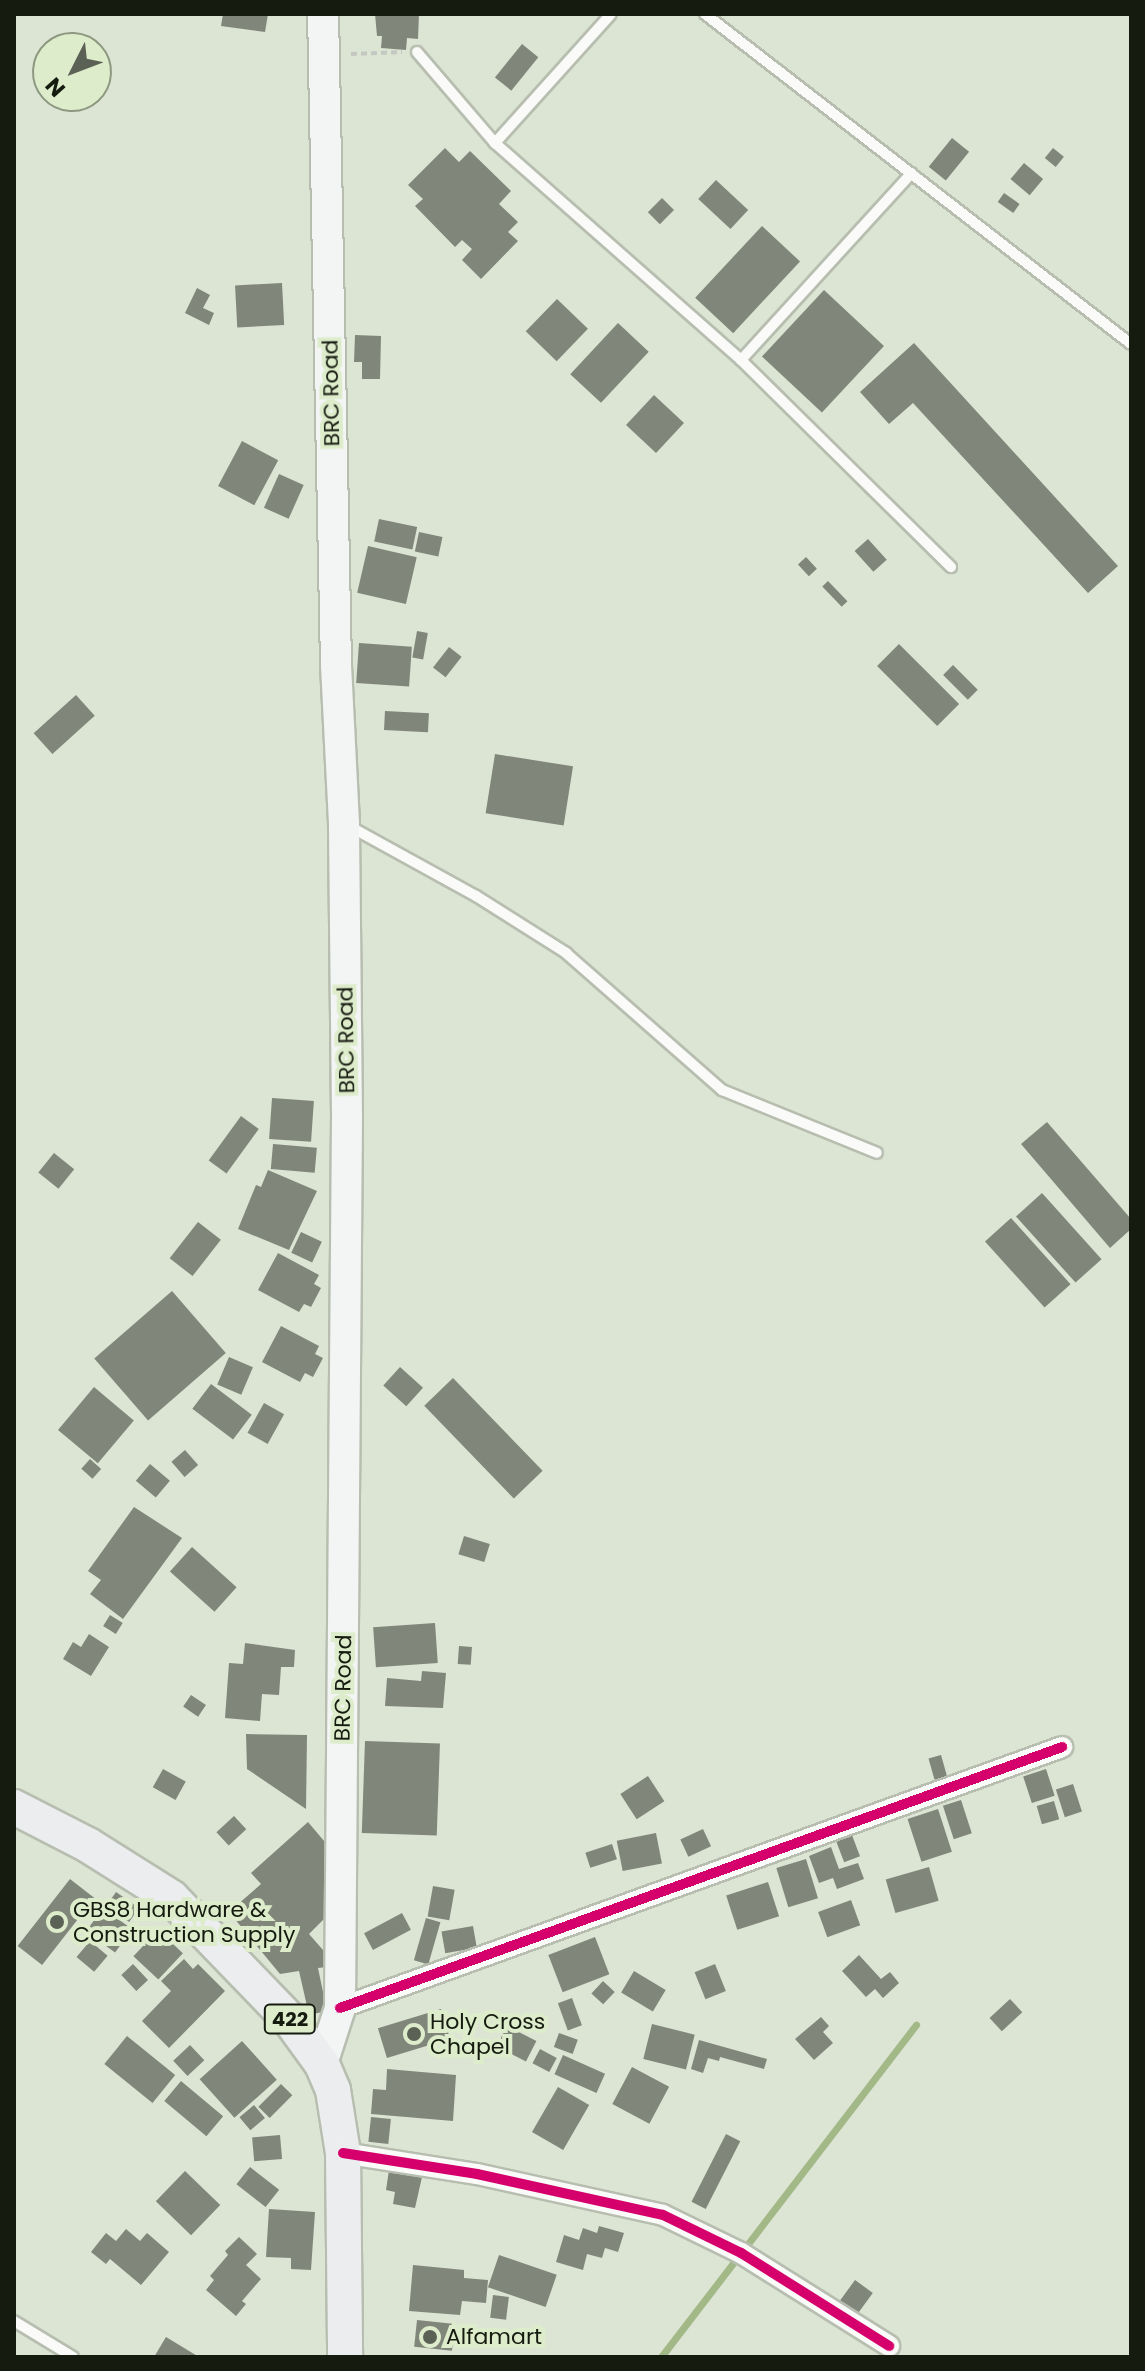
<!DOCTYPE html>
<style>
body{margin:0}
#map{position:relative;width:1145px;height:2371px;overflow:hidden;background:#dce4d3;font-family:Poppins,sans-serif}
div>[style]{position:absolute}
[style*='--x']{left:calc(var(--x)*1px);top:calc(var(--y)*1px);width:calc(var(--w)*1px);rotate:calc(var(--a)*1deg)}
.stream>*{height:7px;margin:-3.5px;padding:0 3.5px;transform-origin:3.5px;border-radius:3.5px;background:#a3b887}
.building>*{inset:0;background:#81867a;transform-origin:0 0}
.path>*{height:4px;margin-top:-2px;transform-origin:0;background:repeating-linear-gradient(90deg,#c5c8c2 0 6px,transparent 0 10px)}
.roads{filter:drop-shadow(2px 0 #b7beb0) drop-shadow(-2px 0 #b7beb0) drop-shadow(0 2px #b7beb0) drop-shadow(0 -2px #b7beb0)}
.service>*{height:10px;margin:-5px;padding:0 5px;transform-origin:5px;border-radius:5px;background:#fafbf8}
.minor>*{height:20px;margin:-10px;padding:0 10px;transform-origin:10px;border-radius:10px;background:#fafbf8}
.secondary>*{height:30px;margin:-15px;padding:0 15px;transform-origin:15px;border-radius:15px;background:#f3f4f4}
.primary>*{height:34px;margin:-17px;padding:0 17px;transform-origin:17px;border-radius:17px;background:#ecedef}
.cycleway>*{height:10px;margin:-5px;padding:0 5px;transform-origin:5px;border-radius:5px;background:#d6006c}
.dots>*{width:22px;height:22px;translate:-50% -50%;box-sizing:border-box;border:4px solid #ddeccb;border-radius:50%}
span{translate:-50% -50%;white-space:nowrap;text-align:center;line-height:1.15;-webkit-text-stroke:8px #ddeccb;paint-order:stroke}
.shield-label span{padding:2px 6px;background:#ddeccb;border:2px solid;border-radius:6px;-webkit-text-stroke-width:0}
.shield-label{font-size:20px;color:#161b10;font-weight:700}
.street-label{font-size:22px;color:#161b10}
.poi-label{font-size:22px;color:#161b10}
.left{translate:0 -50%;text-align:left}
.frame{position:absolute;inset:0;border:16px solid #161b10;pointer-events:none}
.north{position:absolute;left:32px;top:32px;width:80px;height:80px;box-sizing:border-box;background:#ddeccb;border:2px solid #8d9880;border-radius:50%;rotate:228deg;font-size:22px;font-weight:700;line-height:32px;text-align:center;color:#161b10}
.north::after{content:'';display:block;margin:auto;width:28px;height:36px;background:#5b6154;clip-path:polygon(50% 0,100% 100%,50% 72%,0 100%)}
</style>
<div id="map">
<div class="stream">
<i style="--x:661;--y:2357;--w:419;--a:-52.5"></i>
</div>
<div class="building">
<i style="clip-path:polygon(223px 14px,268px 14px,265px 32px,221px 26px)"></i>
<i style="clip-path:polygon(375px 14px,419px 14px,418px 39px,407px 38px,406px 50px,381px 48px,382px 36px,377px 36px)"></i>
<i style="left:522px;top:44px;width:21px;height:43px;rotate:39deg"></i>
<i style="left:952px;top:138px;width:22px;height:37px;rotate:39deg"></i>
<i style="clip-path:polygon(445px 148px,459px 162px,470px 151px,511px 191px,499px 204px,518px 222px,508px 232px,518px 241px,481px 279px,462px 260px,472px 249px,462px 240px,455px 247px,415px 206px,423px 199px,408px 185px)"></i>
<i style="left:1053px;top:148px;width:14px;height:13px;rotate:39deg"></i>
<i style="left:1024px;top:163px;width:25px;height:21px;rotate:40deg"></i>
<i style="left:716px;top:180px;width:44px;height:26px;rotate:43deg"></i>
<i style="left:1004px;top:193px;width:19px;height:11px;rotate:35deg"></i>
<i style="left:662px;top:198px;width:17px;height:20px;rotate:45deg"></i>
<i style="left:762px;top:226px;width:52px;height:98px;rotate:43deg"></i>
<i style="left:282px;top:283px;width:42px;height:47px;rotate:87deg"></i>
<i style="clip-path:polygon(197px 288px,210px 295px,203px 308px,214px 313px,209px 325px,185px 313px)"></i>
<i style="left:824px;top:290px;width:82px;height:91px;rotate:43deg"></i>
<i style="left:557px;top:299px;width:43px;height:45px;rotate:44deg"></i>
<i style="left:618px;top:323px;width:42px;height:70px;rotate:43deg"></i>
<i style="clip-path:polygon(355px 335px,381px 336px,380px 379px,362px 379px,362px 362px,354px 362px)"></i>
<i style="clip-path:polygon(914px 343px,1118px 566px,1088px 593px,913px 403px,889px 424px,860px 392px)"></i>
<i style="left:654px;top:395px;width:41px;height:41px;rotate:43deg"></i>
<i style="left:242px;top:441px;width:41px;height:51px;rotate:28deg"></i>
<i style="left:279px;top:474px;width:27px;height:37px;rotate:24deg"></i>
<i style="left:379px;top:519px;width:39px;height:23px;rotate:12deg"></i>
<i style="left:419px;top:532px;width:24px;height:20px;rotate:12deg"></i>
<i style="left:868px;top:539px;width:28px;height:18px;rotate:48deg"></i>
<i style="left:368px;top:546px;width:50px;height:48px;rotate:13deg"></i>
<i style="left:806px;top:557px;width:16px;height:11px;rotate:47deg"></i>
<i style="left:828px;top:581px;width:28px;height:8px;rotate:46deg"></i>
<i style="left:417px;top:631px;width:11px;height:27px;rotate:10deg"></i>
<i style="left:359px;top:643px;width:53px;height:40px;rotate:4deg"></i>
<i style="left:899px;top:644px;width:85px;height:31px;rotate:45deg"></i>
<i style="left:449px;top:647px;width:16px;height:26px;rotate:38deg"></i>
<i style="left:953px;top:665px;width:35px;height:14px;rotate:45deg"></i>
<i style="left:76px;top:695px;width:28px;height:57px;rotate:48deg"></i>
<i style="left:385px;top:711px;width:44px;height:19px;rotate:3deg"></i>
<i style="left:495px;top:754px;width:79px;height:60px;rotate:9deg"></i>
<i style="left:272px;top:1098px;width:42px;height:41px;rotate:4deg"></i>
<i style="left:241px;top:1116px;width:22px;height:55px;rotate:36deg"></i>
<i style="clip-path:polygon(1047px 1122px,1131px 1219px,1131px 1229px,1110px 1248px,1021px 1144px)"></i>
<i style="left:273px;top:1144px;width:44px;height:25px;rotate:5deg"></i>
<i style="left:54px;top:1153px;width:26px;height:25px;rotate:39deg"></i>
<i style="clip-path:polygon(268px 1170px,317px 1191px,289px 1250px,238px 1229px,256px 1185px,261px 1187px)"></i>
<i style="left:1042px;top:1193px;width:89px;height:35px;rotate:48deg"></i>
<i style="left:1011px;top:1218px;width:89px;height:35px;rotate:48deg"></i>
<i style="left:198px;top:1222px;width:29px;height:46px;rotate:38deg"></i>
<i style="left:301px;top:1232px;width:23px;height:23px;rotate:25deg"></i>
<i style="clip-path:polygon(278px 1253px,319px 1275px,314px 1284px,321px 1288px,311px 1307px,304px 1304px,299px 1312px,258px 1290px)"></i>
<i style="left:172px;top:1291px;width:82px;height:103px;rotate:49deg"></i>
<i style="clip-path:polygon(281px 1326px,319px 1346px,315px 1354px,323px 1358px,313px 1377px,305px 1373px,300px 1382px,262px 1362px)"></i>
<i style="left:229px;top:1357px;width:26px;height:30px;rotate:23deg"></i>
<i style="left:400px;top:1367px;width:31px;height:25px;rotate:42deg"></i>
<i style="left:453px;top:1378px;width:129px;height:40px;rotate:46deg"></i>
<i style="left:211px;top:1384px;width:51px;height:31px;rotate:37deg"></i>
<i style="left:94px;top:1387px;width:52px;height:56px;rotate:40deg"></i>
<i style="left:264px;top:1403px;width:23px;height:34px;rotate:29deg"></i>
<i style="left:185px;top:1450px;width:20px;height:18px;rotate:49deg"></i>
<i style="left:90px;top:1459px;width:15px;height:13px;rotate:42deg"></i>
<i style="left:150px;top:1464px;width:26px;height:22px;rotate:40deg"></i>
<i style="clip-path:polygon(134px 1507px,182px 1538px,123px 1619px,90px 1594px,101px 1580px,88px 1571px)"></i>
<i style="left:464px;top:1536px;width:27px;height:19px;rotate:17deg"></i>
<i style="left:192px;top:1547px;width:60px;height:33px;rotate:42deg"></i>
<i style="left:110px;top:1615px;width:15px;height:13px;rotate:32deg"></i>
<i style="left:435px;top:1623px;width:40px;height:62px;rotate:86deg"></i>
<i style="clip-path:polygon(89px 1634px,109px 1647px,91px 1676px,63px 1659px,73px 1642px,81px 1647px)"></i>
<i style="clip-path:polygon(245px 1643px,295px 1650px,294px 1667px,281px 1667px,279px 1695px,262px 1694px,260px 1721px,225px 1718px,229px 1663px,243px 1664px)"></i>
<i style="left:459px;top:1646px;width:13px;height:18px;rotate:4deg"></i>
<i style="clip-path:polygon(422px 1671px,446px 1673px,443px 1708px,385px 1706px,387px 1678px,421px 1681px)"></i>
<i style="left:191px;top:1695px;width:18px;height:14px;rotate:34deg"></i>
<i style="clip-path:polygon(246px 1734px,307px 1735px,306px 1809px,247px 1769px)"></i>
<i style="left:365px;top:1741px;width:75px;height:92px;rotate:2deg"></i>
<i style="left:941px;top:1755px;width:22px;height:13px;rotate:74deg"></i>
<i style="left:163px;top:1769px;width:26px;height:21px;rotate:29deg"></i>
<i style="left:1046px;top:1769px;width:28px;height:24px;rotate:72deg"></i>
<i style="left:648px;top:1776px;width:30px;height:33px;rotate:57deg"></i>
<i style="left:1073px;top:1784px;width:29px;height:18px;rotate:72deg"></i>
<i style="left:961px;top:1800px;width:35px;height:19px;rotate:72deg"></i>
<i style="left:1054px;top:1801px;width:19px;height:18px;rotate:74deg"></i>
<i style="left:938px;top:1809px;width:45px;height:32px;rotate:72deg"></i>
<i style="left:234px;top:1816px;width:18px;height:24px;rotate:47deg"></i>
<i style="clip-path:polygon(308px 1822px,330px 1848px,330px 1913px,309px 1934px,337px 1966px,318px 1968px,327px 2011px,309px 2015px,299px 1971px,280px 1974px,229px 1912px,261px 1884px,251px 1873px)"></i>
<i style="left:703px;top:1829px;width:19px;height:25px;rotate:65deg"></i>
<i style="left:850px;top:1830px;width:28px;height:17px;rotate:69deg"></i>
<i style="left:656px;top:1833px;width:31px;height:40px;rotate:79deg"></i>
<i style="left:612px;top:1844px;width:16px;height:28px;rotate:72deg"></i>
<i style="clip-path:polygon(831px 1847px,839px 1869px,858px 1863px,864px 1879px,837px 1889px,833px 1878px,819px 1883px,809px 1856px)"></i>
<i style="left:806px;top:1859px;width:41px;height:31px;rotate:73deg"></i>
<i style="left:929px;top:1867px;width:35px;height:45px;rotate:74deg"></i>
<i style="left:70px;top:1879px;width:31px;height:85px;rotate:38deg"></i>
<i style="left:768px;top:1882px;width:36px;height:44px;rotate:72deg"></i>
<i style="left:433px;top:1886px;width:22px;height:31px;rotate:10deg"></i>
<i style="left:116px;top:1892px;width:28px;height:17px;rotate:35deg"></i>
<i style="left:851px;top:1900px;width:27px;height:35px;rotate:70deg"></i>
<i style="left:103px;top:1908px;width:36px;height:29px;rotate:36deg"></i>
<i style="left:402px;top:1913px;width:19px;height:43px;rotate:62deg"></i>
<i style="left:426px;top:1918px;width:15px;height:44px;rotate:16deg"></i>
<i style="left:473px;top:1926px;width:22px;height:32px;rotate:80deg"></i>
<i style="left:158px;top:1930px;width:34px;height:36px;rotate:43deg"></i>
<i style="left:595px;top:1937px;width:40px;height:50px;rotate:69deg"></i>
<i style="left:90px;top:1941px;width:23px;height:21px;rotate:40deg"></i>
<i style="clip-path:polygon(859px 1955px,881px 1979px,890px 1972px,899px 1983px,883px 1998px,875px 1989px,866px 1997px,842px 1971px)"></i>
<i style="clip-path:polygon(184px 1959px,193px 1969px,198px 1964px,225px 1991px,169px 2048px,142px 2021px,171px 1991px,161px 1981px)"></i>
<i style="left:133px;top:1964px;width:22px;height:16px;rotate:47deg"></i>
<i style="left:715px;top:1964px;width:29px;height:22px;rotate:68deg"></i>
<i style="left:634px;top:1971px;width:37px;height:25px;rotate:31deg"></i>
<i style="left:603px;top:1981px;width:16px;height:17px;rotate:43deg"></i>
<i style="left:572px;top:1998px;width:29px;height:15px;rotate:70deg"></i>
<i style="left:1010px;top:1999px;width:18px;height:28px;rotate:47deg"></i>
<i style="left:441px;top:2009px;width:31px;height:66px;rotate:73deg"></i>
<i style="clip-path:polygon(821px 2017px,829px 2026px,823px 2032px,833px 2043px,814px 2060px,795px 2039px)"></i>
<i style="left:652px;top:2024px;width:44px;height:36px;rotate:14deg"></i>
<i style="left:507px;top:2026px;width:33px;height:23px;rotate:27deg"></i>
<i style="left:559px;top:2033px;width:20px;height:15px;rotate:20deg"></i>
<i style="left:127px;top:2036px;width:62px;height:36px;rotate:39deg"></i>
<i style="clip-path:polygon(699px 2040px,767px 2059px,764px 2069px,720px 2057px,719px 2061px,708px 2058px,703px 2073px,691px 2069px)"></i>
<i style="left:242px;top:2041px;width:52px;height:57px;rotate:48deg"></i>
<i style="left:190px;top:2045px;width:21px;height:23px;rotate:47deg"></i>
<i style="left:540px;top:2049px;width:19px;height:16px;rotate:28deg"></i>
<i style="left:563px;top:2055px;width:46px;height:21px;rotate:24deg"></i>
<i style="left:632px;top:2067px;width:42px;height:42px;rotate:28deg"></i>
<i style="clip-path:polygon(387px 2069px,456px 2075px,453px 2121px,371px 2114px,373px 2089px,386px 2090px)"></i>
<i style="left:181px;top:2081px;width:55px;height:26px;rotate:40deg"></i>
<i style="left:281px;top:2084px;width:16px;height:32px;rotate:45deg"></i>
<i style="left:558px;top:2087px;width:36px;height:52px;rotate:30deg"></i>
<i style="left:254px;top:2105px;width:17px;height:19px;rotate:50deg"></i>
<i style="left:371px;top:2117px;width:20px;height:25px;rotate:6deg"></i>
<i style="left:726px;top:2134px;width:16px;height:76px;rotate:27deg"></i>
<i style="left:280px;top:2135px;width:24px;height:28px;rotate:85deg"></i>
<i style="left:250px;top:2167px;width:37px;height:22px;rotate:38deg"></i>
<i style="clip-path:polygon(389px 2170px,422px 2177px,415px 2208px,393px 2204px,395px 2192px,386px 2190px)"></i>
<i style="left:185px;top:2171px;width:49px;height:42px;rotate:44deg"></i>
<i style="clip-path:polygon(269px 2209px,315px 2212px,311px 2270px,291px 2269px,291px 2258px,266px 2257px)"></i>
<i style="clip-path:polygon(599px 2226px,624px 2233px,618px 2252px,605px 2248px,602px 2258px,587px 2254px,583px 2270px,556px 2262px,564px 2235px,579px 2240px,583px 2228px,597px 2233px)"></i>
<i style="clip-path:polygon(126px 2229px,140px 2241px,147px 2233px,169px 2252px,141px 2285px,110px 2259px,106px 2264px,91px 2252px,106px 2233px,116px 2241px)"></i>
<i style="clip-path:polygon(239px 2237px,257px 2254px,246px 2265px,261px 2279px,242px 2301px,246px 2304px,236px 2316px,206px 2290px,214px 2280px,210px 2276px,228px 2255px,225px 2251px)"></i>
<i style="left:499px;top:2255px;width:61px;height:34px;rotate:19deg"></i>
<i style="clip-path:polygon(413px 2265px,464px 2270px,464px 2278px,488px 2280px,486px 2303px,462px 2301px,460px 2315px,409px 2311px)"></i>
<i style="left:855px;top:2280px;width:22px;height:31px;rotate:36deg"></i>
<i style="left:493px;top:2295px;width:16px;height:23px;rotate:7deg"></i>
<i style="left:417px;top:2320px;width:38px;height:27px;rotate:6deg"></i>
<i style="clip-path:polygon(166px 2337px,199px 2357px,154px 2357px)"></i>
</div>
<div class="path">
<i style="--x:351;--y:54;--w:51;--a:-2.2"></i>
</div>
<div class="roads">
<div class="service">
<i style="--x:705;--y:14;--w:539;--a:37.76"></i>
<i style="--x:417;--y:52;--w:120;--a:49.4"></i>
<i style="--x:495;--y:143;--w:328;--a:41.4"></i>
<i style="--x:741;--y:360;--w:295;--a:44.6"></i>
<i style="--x:495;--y:143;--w:173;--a:-48"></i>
<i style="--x:741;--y:360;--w:253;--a:-47.6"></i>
<i style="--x:349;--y:826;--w:145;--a:28.9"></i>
<i style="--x:476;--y:896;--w:107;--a:32.3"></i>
<i style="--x:566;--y:953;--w:208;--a:41.3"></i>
<i style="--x:722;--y:1090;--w:167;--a:22.1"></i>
<i style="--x:14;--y:2321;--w:69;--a:31.4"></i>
</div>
<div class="minor">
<i style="--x:340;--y:2008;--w:768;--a:-19.87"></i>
<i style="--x:343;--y:2153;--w:136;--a:8.9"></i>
<i style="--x:477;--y:2174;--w:190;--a:12.4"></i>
<i style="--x:663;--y:2215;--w:87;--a:26"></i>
<i style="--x:741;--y:2253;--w:175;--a:32.1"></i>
</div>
<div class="secondary">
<i style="--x:322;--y:2064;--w:59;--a:-72.2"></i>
<i style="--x:340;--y:2008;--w:893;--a:-89.55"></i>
<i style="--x:347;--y:1115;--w:292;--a:-90.6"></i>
<i style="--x:344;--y:823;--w:158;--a:-92.9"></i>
<i style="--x:336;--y:665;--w:651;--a:-91.14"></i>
</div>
<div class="primary">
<i style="--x:14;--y:1807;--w:83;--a:27.2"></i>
<i style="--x:88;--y:1845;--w:99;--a:32.2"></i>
<i style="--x:172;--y:1898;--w:170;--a:46"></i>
<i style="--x:290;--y:2020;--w:54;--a:54"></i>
<i style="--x:322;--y:2064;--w:28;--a:67"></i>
<i style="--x:333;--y:2090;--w:64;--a:81"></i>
<i style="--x:343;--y:2153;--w:204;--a:89.4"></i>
</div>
</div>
<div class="cycleway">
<i style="--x:340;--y:2008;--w:768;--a:-19.87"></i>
<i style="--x:343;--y:2153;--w:136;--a:8.9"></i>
<i style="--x:477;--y:2174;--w:190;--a:12.4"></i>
<i style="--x:663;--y:2215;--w:87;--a:26"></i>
<i style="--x:741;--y:2253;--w:175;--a:32.1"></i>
</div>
<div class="dots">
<i style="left:57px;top:1922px;background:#5b6154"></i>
<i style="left:414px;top:2034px;background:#5b6154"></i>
<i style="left:430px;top:2337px;background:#5b6154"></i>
</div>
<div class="shield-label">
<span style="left:290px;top:2019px">422</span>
</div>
<div class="street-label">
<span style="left:331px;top:393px;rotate:-91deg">BRC Road</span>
<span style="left:346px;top:1040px;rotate:-91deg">BRC Road</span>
<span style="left:343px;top:1688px;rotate:-89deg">BRC Road</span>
</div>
<div class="poi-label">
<span class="left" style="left:73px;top:1922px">GBS8 Hardware &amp;<br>Construction Supply</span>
<span class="left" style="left:430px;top:2034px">Holy Cross<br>Chapel</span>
<span class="left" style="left:446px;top:2337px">Alfamart</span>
</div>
<div class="frame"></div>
<div class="north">N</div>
</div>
